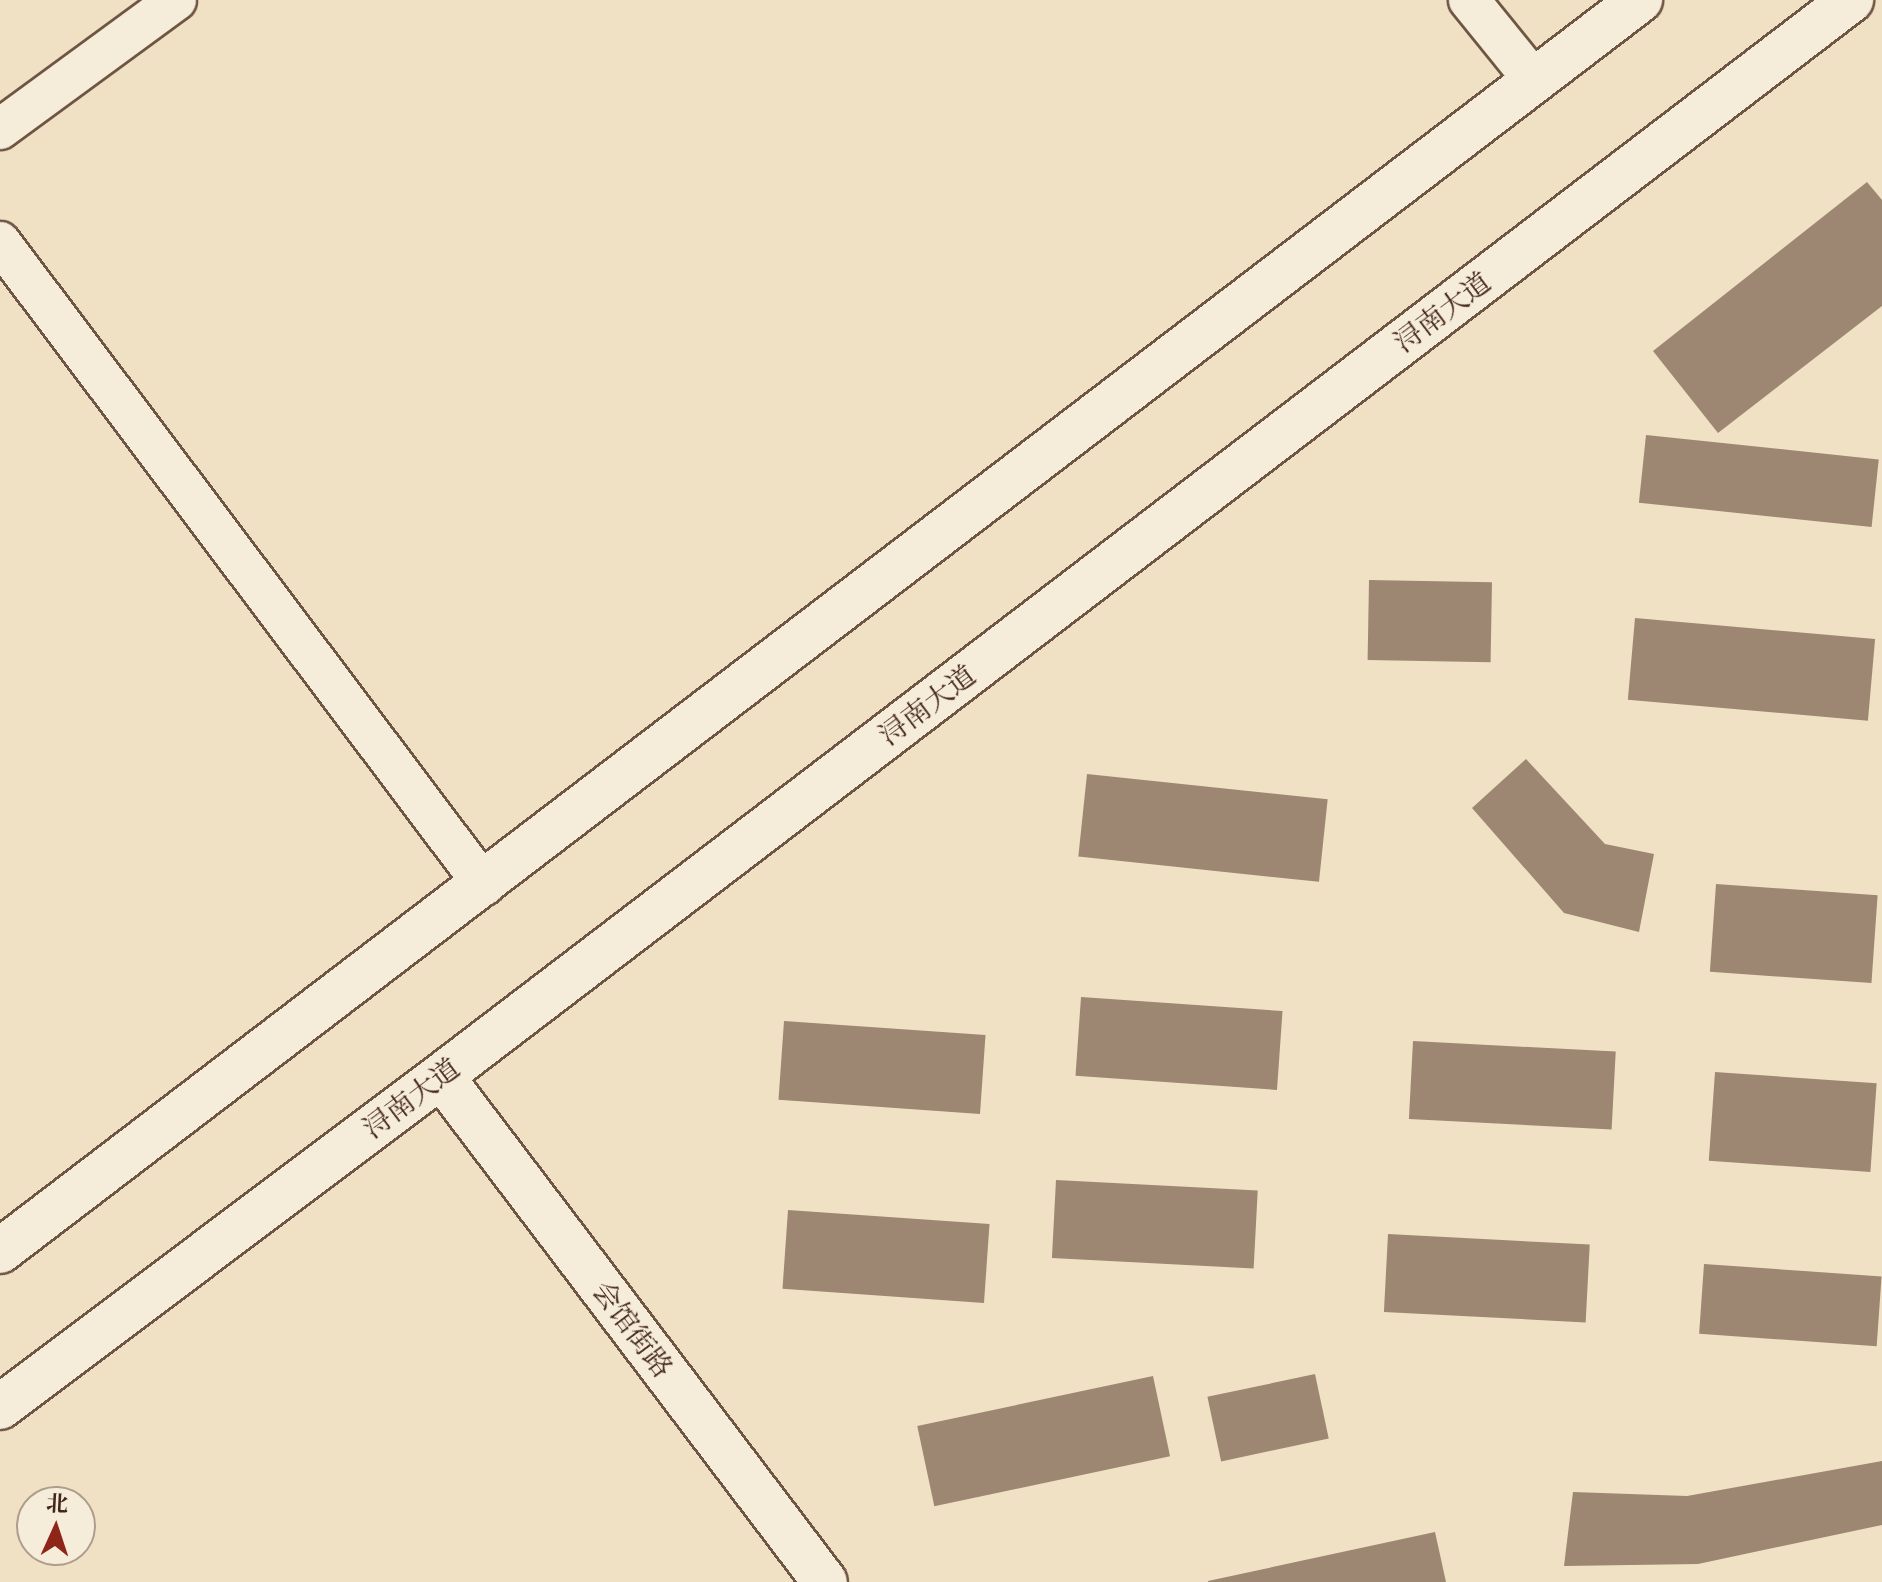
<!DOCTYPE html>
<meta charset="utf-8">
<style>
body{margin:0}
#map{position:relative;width:1882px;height:1582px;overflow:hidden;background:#f0e1c5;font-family:"EB Garamond","Noto Serif SC",serif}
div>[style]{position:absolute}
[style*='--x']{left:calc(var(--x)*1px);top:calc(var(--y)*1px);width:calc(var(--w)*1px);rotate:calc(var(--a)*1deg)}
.building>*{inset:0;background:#9d8772;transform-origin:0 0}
.roads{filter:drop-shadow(2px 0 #6f5543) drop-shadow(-2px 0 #6f5543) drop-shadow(0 2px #6f5543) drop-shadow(0 -2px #6f5543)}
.minor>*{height:40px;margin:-20px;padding:0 20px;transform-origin:20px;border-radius:20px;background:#f5ecd9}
.tertiary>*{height:44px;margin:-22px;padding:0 22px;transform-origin:22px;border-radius:22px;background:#f5ecd9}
.secondary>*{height:44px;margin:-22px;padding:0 22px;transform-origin:22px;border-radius:22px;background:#f5ecd9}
span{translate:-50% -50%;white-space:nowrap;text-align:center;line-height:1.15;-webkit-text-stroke:8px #f5ecd9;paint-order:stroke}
.street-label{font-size:28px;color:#442618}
.north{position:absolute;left:16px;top:1486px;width:80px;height:80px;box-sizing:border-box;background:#f5ecd9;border:2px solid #ae9d8c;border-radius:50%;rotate:3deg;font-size:22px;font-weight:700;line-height:32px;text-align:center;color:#442618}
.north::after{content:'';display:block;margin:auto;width:28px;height:36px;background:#8f2418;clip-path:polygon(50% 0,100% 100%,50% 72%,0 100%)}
</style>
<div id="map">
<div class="building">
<i style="clip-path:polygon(1867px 182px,1882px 200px,1882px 306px,1718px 433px,1653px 351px)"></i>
<i style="left:1646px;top:435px;width:234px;height:68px;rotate:6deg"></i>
<i style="left:1369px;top:580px;width:123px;height:80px;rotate:1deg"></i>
<i style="left:1635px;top:618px;width:241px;height:82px;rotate:5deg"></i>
<i style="clip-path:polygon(1526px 759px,1605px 844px,1654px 854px,1639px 932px,1564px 913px,1472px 808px)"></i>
<i style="left:1087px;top:774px;width:242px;height:83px;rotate:6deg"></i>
<i style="left:1716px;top:884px;width:162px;height:88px;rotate:4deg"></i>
<i style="left:1081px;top:997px;width:202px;height:79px;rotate:4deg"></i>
<i style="left:784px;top:1021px;width:202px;height:79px;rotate:4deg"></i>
<i style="left:1413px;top:1041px;width:203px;height:78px;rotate:3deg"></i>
<i style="left:1715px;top:1072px;width:162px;height:89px;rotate:4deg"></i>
<i style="left:1056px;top:1180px;width:202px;height:78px;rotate:3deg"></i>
<i style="left:788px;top:1210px;width:202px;height:79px;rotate:4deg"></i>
<i style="left:1388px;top:1234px;width:202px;height:78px;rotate:3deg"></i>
<i style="left:1704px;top:1264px;width:178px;height:70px;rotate:4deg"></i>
<i style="left:1315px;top:1374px;width:66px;height:110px;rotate:78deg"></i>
<i style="left:1153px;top:1376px;width:82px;height:241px;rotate:78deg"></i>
<i style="clip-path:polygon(1882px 1461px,1882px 1525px,1698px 1564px,1564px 1566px,1573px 1492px,1687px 1496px)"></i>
<i style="clip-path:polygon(1435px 1532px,1446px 1582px,1208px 1582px,1208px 1581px)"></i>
</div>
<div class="roads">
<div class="minor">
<i style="--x:1469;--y:0;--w:102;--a:51"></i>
<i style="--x:0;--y:129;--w:218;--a:-36.2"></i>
<i style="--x:0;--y:242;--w:805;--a:53.03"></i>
</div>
<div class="tertiary">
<i style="--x:441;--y:1076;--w:635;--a:52.81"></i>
</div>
<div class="secondary">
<i style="--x:0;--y:1251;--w:2063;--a:-37.34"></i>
<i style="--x:0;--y:1407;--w:551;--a:-36.89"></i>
<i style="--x:441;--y:1076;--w:1774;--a:-37.35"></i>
</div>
</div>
<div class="street-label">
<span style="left:1442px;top:312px;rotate:-37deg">浔南大道</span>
<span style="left:927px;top:705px;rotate:-37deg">浔南大道</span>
<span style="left:411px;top:1098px;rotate:-37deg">浔南大道</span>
<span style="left:633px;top:1329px;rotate:53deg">会馆街路</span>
</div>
<div class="north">北</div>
</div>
